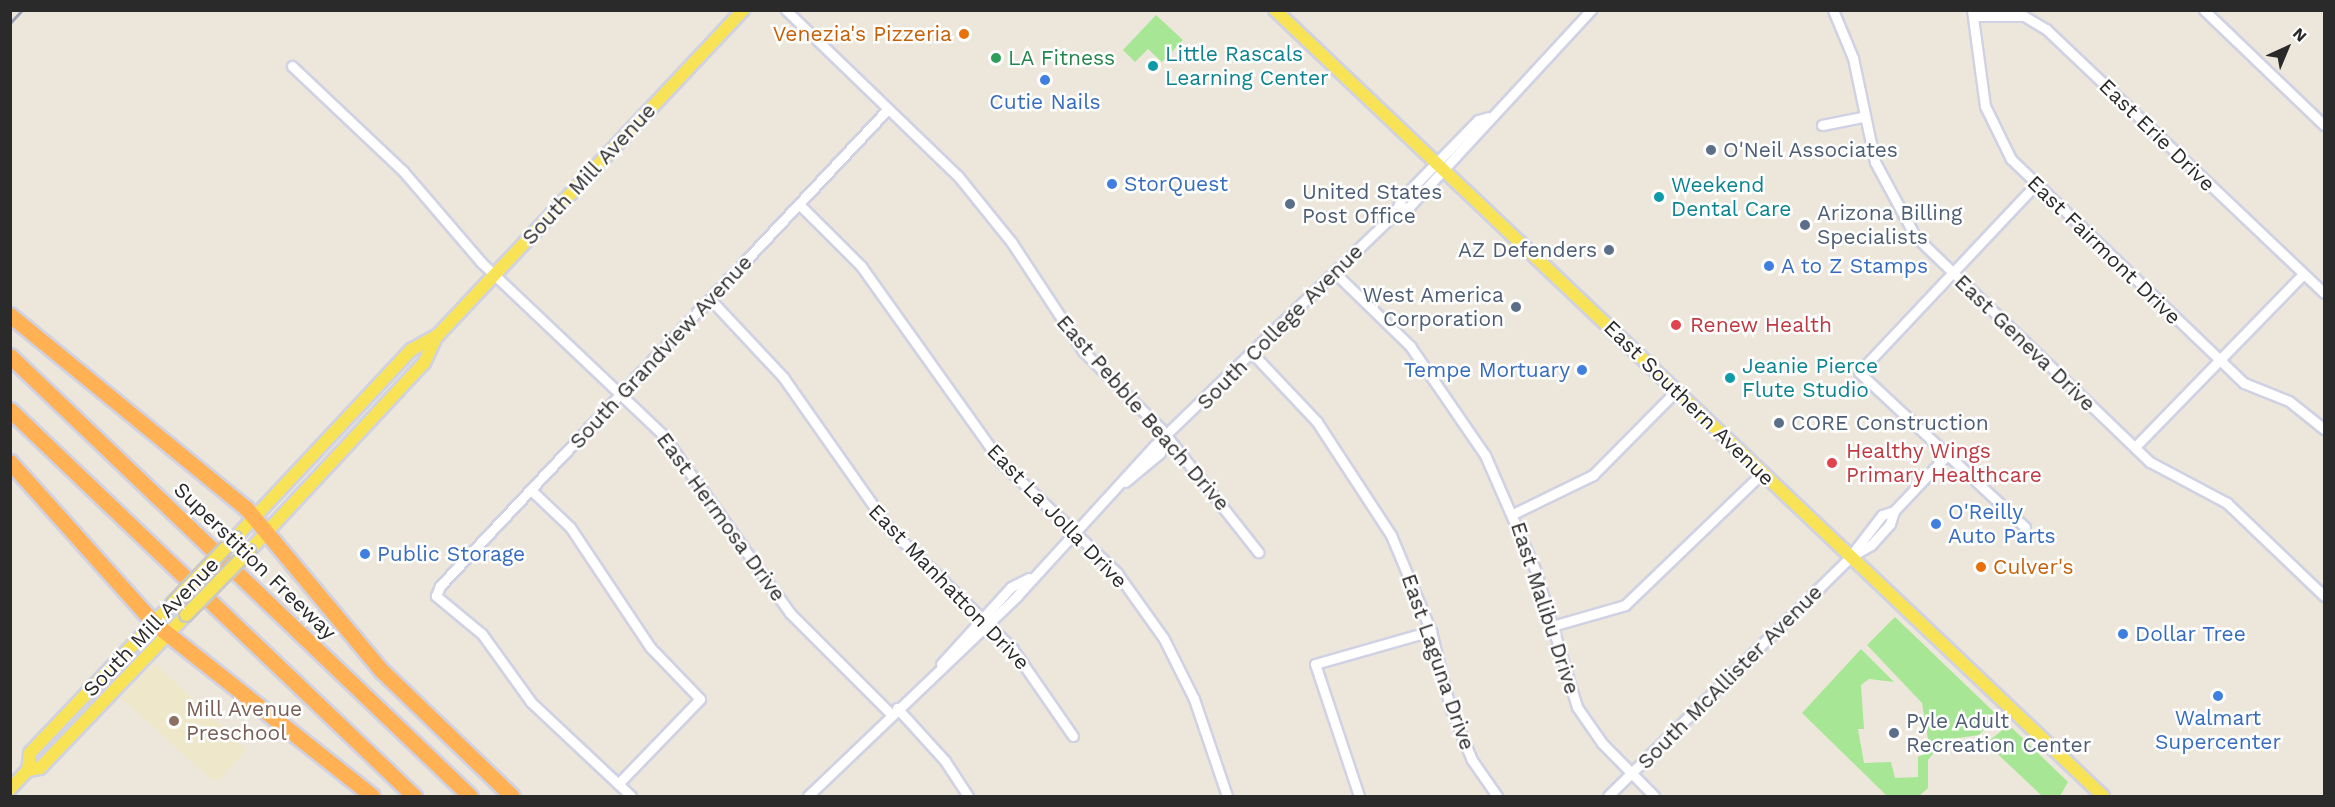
<!DOCTYPE html>
<style>
body{margin:0}
#map{position:relative;width:2335px;height:807px;overflow:hidden;background:#ede7db;font-family:"Work Sans",sans-serif}
div>[style]{position:absolute}
[style*='--x']{left:calc(var(--x)*1px);top:calc(var(--y)*1px);width:calc(var(--w)*1px);rotate:calc(var(--a)*1deg)}
.education>*{inset:0;background:#efe7c9}
.green>*{inset:0;background:#a7e694}
.roads{filter:drop-shadow(2px 0 #d0d2e4) drop-shadow(-2px 0 #d0d2e4) drop-shadow(0 2px #d0d2e4) drop-shadow(0 -2px #d0d2e4)}
.minor>*{height:9px;margin:-4.5px;padding:0 4.5px;transform-origin:4.5px;border-radius:4.5px;background:#fff}
.major>*{height:12px;margin:-6px;padding:0 6px;transform-origin:6px;border-radius:6px;background:#f7e355}
.highway>*{height:15px;margin:-7.5px;padding:0 7.5px;transform-origin:7.5px;border-radius:7.5px;background:#ffb154}
.rail>*{height:3px;margin:-1.5px;padding:0 1.5px;transform-origin:1.5px;border-radius:1.5px;background:#9d9eb5}
.bridges{filter:drop-shadow(2px 0 #c8c8c8) drop-shadow(-2px 0 #c8c8c8) drop-shadow(0 2px #c8c8c8) drop-shadow(0 -2px #c8c8c8)}
.major-bridge>*{height:12px;margin:-6px;padding:0 6px;transform-origin:6px;border-radius:6px;background:#f7e355}
.dots>*{width:16px;height:16px;translate:-50% -50%;box-sizing:border-box;border:3px solid #fff;border-radius:50%}
span{translate:-50% -50%;white-space:nowrap;text-align:center;line-height:1.15;-webkit-text-stroke:5px #fff;paint-order:stroke}
.food-label{font-size:21px;color:#c56008}
.right{translate:-100% -50%;text-align:right}
.left{translate:0 -50%;text-align:left}
.culture-label{font-size:21px;color:#0d838f}
.leisure-label{font-size:21px;color:#27864d}
.shop-label{font-size:21px;color:#366cbe}
.street-label{font-size:21px;color:#2a2a2a}
.service-label{font-size:21px;color:#4e5e75}
.health-label{font-size:21px;color:#be3a42}
.education-label{font-size:21px;color:#785e54}
.frame{position:absolute;inset:0;border:12px solid #2a2a2a;pointer-events:none}
.north{position:absolute;left:2257px;top:18px;width:60px;height:60px;-webkit-text-stroke:4px #fff;paint-order:stroke;rotate:44deg;font-size:16px;font-weight:700;line-height:24px;text-align:center;color:#2a2a2a}
.north::after{content:'';display:block;margin:auto;width:21px;height:27px;background:#2a2a2a;clip-path:polygon(50% 0,100% 100%,50% 72%,0 100%)}
</style>
<div id="map">
<div class="education">
<i style="clip-path:polygon(155px 663px,247px 750px,219px 780px,212px 780px,121px 698px)"></i>
</div>
<div class="green">
<i style="clip-path:polygon(1156px 15px,1183px 40px,1162px 62px,1148px 49px,1135px 62px,1123px 50px)"></i>
<i style="clip-path:polygon(1895px 617px,1997px 715px,1979px 735px,1951px 739px,1936px 750px,1928px 760px,1928px 788px,1919px 796px,1887px 796px,1802px 713px,1861px 649px,1894px 682px,1869px 679px,1861px 685px,1864px 729px,1858px 729px,1864px 763px,1891px 762px,1895px 778px,1918px 777px,1918px 757px,1930px 751px,1922px 703px,1867px 645px)"></i>
<i style="clip-path:polygon(2009px 725px,2068px 782px,2060px 796px,2042px 796px,1986px 743px)"></i>
</div>
<div class="roads">
<div class="minor">
<i style="--x:786;--y:10;--w:239;--a:44"></i>
<i style="--x:958;--y:176;--w:86;--a:51.1"></i>
<i style="--x:1012;--y:243;--w:129;--a:56.7"></i>
<i style="--x:1083;--y:351;--w:110;--a:45"></i>
<i style="--x:1161;--y:429;--w:157;--a:51.7"></i>
<i style="--x:1833;--y:10;--w:52;--a:67.4"></i>
<i style="--x:1853;--y:58;--w:106;--a:78.1"></i>
<i style="--x:1875;--y:162;--w:84;--a:61.6"></i>
<i style="--x:1915;--y:236;--w:326;--a:43.9"></i>
<i style="--x:2150;--y:462;--w:87;--a:28"></i>
<i style="--x:2227;--y:503;--w:134;--a:43.8"></i>
<i style="--x:1972;--y:10;--w:97;--a:82.3"></i>
<i style="--x:1985;--y:106;--w:59;--a:63.9"></i>
<i style="--x:2011;--y:159;--w:323;--a:43.9"></i>
<i style="--x:2244;--y:383;--w:48;--a:21.8"></i>
<i style="--x:2289;--y:401;--w:45;--a:38.7"></i>
<i style="--x:2204;--y:10;--w:166;--a:43.8"></i>
<i style="--x:1974;--y:16;--w:50;--a:0"></i>
<i style="--x:2024;--y:16;--w:26;--a:31"></i>
<i style="--x:2046;--y:29;--w:383;--a:43.5"></i>
<i style="--x:292;--y:66;--w:153;--a:43.4"></i>
<i style="--x:403;--y:171;--w:120;--a:49.4"></i>
<i style="--x:481;--y:262;--w:250;--a:43.5"></i>
<i style="--x:662;--y:434;--w:220;--a:54.4"></i>
<i style="--x:790;--y:613;--w:143;--a:45"></i>
<i style="--x:1822;--y:125;--w:41;--a:-11.3"></i>
<i style="--x:799;--y:204;--w:88;--a:45"></i>
<i style="--x:861;--y:266;--w:241;--a:54.5"></i>
<i style="--x:1001;--y:462;--w:161;--a:43.7"></i>
<i style="--x:1117;--y:573;--w:81;--a:54.5"></i>
<i style="--x:1164;--y:639;--w:67;--a:63.4"></i>
<i style="--x:1194;--y:699;--w:102;--a:71.2"></i>
<i style="--x:1394;--y:214;--w:18;--a:-63"></i>
<i style="--x:1402;--y:198;--w:109;--a:-45.7"></i>
<i style="--x:1478;--y:120;--w:11;--a:-15"></i>
<i style="--x:1335;--y:273;--w:105;--a:44.2"></i>
<i style="--x:1410;--y:346;--w:132;--a:55.5"></i>
<i style="--x:1485;--y:455;--w:128;--a:66.4"></i>
<i style="--x:1536;--y:572;--w:141;--a:73.1"></i>
<i style="--x:1577;--y:707;--w:44;--a:55.2"></i>
<i style="--x:1602;--y:743;--w:74;--a:45.5"></i>
<i style="--x:710;--y:299;--w:107;--a:46.9"></i>
<i style="--x:783;--y:377;--w:184;--a:54.9"></i>
<i style="--x:889;--y:528;--w:172;--a:44.3"></i>
<i style="--x:1012;--y:648;--w:107;--a:55.3"></i>
<i style="--x:1253;--y:354;--w:93;--a:46.7"></i>
<i style="--x:1317;--y:422;--w:135;--a:56.8"></i>
<i style="--x:1391;--y:535;--w:104;--a:67.4"></i>
<i style="--x:1431;--y:631;--w:78;--a:76"></i>
<i style="--x:1450;--y:707;--w:57;--a:67.5"></i>
<i style="--x:1472;--y:760;--w:44;--a:55.2"></i>
<i style="--x:2135;--y:447;--w:241;--a:-45.8"></i>
<i style="--x:1125;--y:482;--w:45;--a:-39.6"></i>
<i style="--x:1160;--y:453;--w:14;--a:-69"></i>
<i style="--x:531;--y:490;--w:54;--a:43.5"></i>
<i style="--x:570;--y:527;--w:144;--a:56.3"></i>
<i style="--x:650;--y:647;--w:72;--a:46.1"></i>
<i style="--x:700;--y:699;--w:118;--a:134"></i>
<i style="--x:1515;--y:513;--w:87;--a:-26"></i>
<i style="--x:1593;--y:475;--w:118;--a:-45.3"></i>
<i style="--x:2025;--y:527;--w:227;--a:-137"></i>
<i style="--x:1859;--y:372;--w:257;--a:-46.7"></i>
<i style="--x:1852;--y:554;--w:49;--a:-52.4"></i>
<i style="--x:1882;--y:515;--w:13;--a:-18"></i>
<i style="--x:1894;--y:511;--w:76;--a:-46.6"></i>
<i style="--x:1552;--y:626;--w:76;--a:-16"></i>
<i style="--x:1625;--y:605;--w:190;--a:-43.9"></i>
<i style="--x:941;--y:664;--w:104;--a:-47.7"></i>
<i style="--x:1011;--y:587;--w:20;--a:-27"></i>
<i style="--x:897;--y:708;--w:72;--a:47.8"></i>
<i style="--x:945;--y:761;--w:42;--a:56.7"></i>
<i style="--x:631;--y:796;--w:137;--a:-136.8"></i>
<i style="--x:531;--y:702;--w:84;--a:-125.8"></i>
<i style="--x:482;--y:634;--w:60;--a:-140.4"></i>
<i style="--x:436;--y:596;--w:11;--a:-68"></i>
<i style="--x:440;--y:586;--w:654;--a:-46.8"></i>
<i style="--x:808;--y:796;--w:289;--a:-43.7"></i>
<i style="--x:1017;--y:596;--w:203;--a:-47.6"></i>
<i style="--x:1154;--y:446;--w:334;--a:-44"></i>
<i style="--x:1394;--y:214;--w:18;--a:-27"></i>
<i style="--x:1410;--y:206;--w:267;--a:-47.3"></i>
<i style="--x:1359;--y:796;--w:139;--a:-108.4"></i>
<i style="--x:1315;--y:664;--w:121;--a:-15.9"></i>
<i style="--x:1608;--y:796;--w:340;--a:-44.6"></i>
<i style="--x:1850;--y:557;--w:24;--a:-30"></i>
<i style="--x:1871;--y:545;--w:28;--a:-48"></i>
<i style="--x:1890;--y:524;--w:14;--a:-73"></i>
</div>
<div class="major">
<i style="--x:1275;--y:10;--w:1142;--a:43.51"></i>
<i style="--x:235;--y:538;--w:258;--a:-46.9"></i>
<i style="--x:411;--y:350;--w:31;--a:-29"></i>
<i style="--x:438;--y:335;--w:446;--a:-46.8"></i>
<i style="--x:249;--y:551;--w:257;--a:-47.1"></i>
<i style="--x:424;--y:363;--w:29;--a:-65"></i>
<i style="--x:28;--y:770;--w:17;--a:-83"></i>
<i style="--x:30;--y:753;--w:207;--a:-46.4"></i>
<i style="--x:10;--y:789;--w:26;--a:-47"></i>
<i style="--x:28;--y:770;--w:12;--a:-9"></i>
<i style="--x:40;--y:768;--w:211;--a:-46.3"></i>
</div>
<div class="highway">
<i style="--x:10;--y:315;--w:305;--a:39.3"></i>
<i style="--x:246;--y:508;--w:212;--a:50.2"></i>
<i style="--x:382;--y:671;--w:180;--a:43.9"></i>
<i style="--x:10;--y:356;--w:637;--a:43.73"></i>
<i style="--x:10;--y:410;--w:559;--a:43.69"></i>
<i style="--x:10;--y:462;--w:216;--a:48.2"></i>
<i style="--x:154;--y:623;--w:278;--a:38.4"></i>
</div>
</div>
<div class="rail">
<i style="--x:10;--y:23;--w:18;--a:-47"></i>
</div>
<div class="bridges">
<div class="major-bridge">
<i style="--x:173;--y:603;--w:90;--a:-46.4"></i>
<i style="--x:186;--y:615;--w:90;--a:-45.5"></i>
</div>
</div>
<div class="dots">
<i style="left:964px;top:34px;background:#e8710a"></i>
<i style="left:996px;top:58px;background:#2e9e5b"></i>
<i style="left:1153px;top:66px;background:#0f9aa8"></i>
<i style="left:1045px;top:80px;background:#3f7fe0"></i>
<i style="left:1711px;top:150px;background:#5c6f8a"></i>
<i style="left:1112px;top:184px;background:#3f7fe0"></i>
<i style="left:1659px;top:197px;background:#0f9aa8"></i>
<i style="left:1290px;top:204px;background:#5c6f8a"></i>
<i style="left:1805px;top:225px;background:#5c6f8a"></i>
<i style="left:1609px;top:250px;background:#5c6f8a"></i>
<i style="left:1769px;top:266px;background:#3f7fe0"></i>
<i style="left:1516px;top:307px;background:#5c6f8a"></i>
<i style="left:1676px;top:325px;background:#e0444e"></i>
<i style="left:1582px;top:370px;background:#3f7fe0"></i>
<i style="left:1730px;top:378px;background:#0f9aa8"></i>
<i style="left:1779px;top:423px;background:#5c6f8a"></i>
<i style="left:1832px;top:463px;background:#e0444e"></i>
<i style="left:1936px;top:524px;background:#3f7fe0"></i>
<i style="left:365px;top:554px;background:#3f7fe0"></i>
<i style="left:1981px;top:567px;background:#e8710a"></i>
<i style="left:2123px;top:634px;background:#3f7fe0"></i>
<i style="left:2218px;top:696px;background:#3f7fe0"></i>
<i style="left:174px;top:721px;background:#8d6e63"></i>
<i style="left:1894px;top:733px;background:#5c6f8a"></i>
</div>
<div class="food-label">
<span class="right" style="left:952px;top:34px">Venezia's Pizzeria</span>
<span class="left" style="left:1993px;top:567px">Culver's</span>
</div>
<div class="culture-label">
<span class="left" style="left:1165px;top:66px">Little Rascals<br>Learning Center</span>
<span class="left" style="left:1671px;top:197px">Weekend<br>Dental Care</span>
<span class="left" style="left:1742px;top:378px">Jeanie Pierce<br>Flute Studio</span>
</div>
<div class="leisure-label">
<span class="left" style="left:1008px;top:58px">LA Fitness</span>
</div>
<div class="shop-label">
<span style="left:1045px;top:102px">Cutie Nails</span>
<span class="left" style="left:1124px;top:184px">StorQuest</span>
<span class="left" style="left:1781px;top:266px">A to Z Stamps</span>
<span class="right" style="left:1570px;top:370px">Tempe Mortuary</span>
<span class="left" style="left:1948px;top:524px">O'Reilly<br>Auto Parts</span>
<span class="left" style="left:377px;top:554px">Public Storage</span>
<span class="left" style="left:2135px;top:634px">Dollar Tree</span>
<span style="left:2218px;top:730px">Walmart<br>Supercenter</span>
</div>
<div class="street-label">
<span style="left:2157px;top:135px;rotate:44deg">East Erie Drive</span>
<span style="left:589px;top:174px;rotate:-47deg">South Mill Avenue</span>
<span style="left:2104px;top:250px;rotate:44deg">East Fairmont Drive</span>
<span style="left:1280px;top:327px;rotate:-45deg">South College Avenue</span>
<span style="left:2025px;top:343px;rotate:44deg">East Geneva Drive</span>
<span style="left:661px;top:352px;rotate:-47deg">South Grandview Avenue</span>
<span style="left:1689px;top:403px;rotate:44deg">East Southern Avenue</span>
<span style="left:1143px;top:413px;rotate:49deg">East Pebble Beach Drive</span>
<span style="left:1057px;top:516px;rotate:46deg">East La Jolla Drive</span>
<span style="left:721px;top:517px;rotate:54deg">East Hermosa Drive</span>
<span style="left:255px;top:561px;rotate:44deg">Superstition Freeway</span>
<span style="left:949px;top:587px;rotate:46deg">East Manhatton Drive</span>
<span style="left:1545px;top:608px;rotate:72deg">East Malibu Drive</span>
<span style="left:151px;top:627px;rotate:-46deg">South Mill Avenue</span>
<span style="left:1438px;top:662px;rotate:71deg">East Laguna Drive</span>
<span style="left:1730px;top:677px;rotate:-45deg">South McAllister Avenue</span>
</div>
<div class="service-label">
<span class="left" style="left:1723px;top:150px">O'Neil Associates</span>
<span class="left" style="left:1302px;top:204px">United States<br>Post Office</span>
<span class="left" style="left:1817px;top:225px">Arizona Billing<br>Specialists</span>
<span class="right" style="left:1597px;top:250px">AZ Defenders</span>
<span class="right" style="left:1504px;top:307px">West America<br>Corporation</span>
<span class="left" style="left:1791px;top:423px">CORE Construction</span>
<span class="left" style="left:1906px;top:733px">Pyle Adult<br>Recreation Center</span>
</div>
<div class="health-label">
<span class="left" style="left:1690px;top:325px">Renew Health</span>
<span class="left" style="left:1846px;top:463px">Healthy Wings<br>Primary Healthcare</span>
</div>
<div class="education-label">
<span class="left" style="left:186px;top:721px">Mill Avenue<br>Preschool</span>
</div>
<div class="frame"></div>
<div class="north">N</div>
</div>
